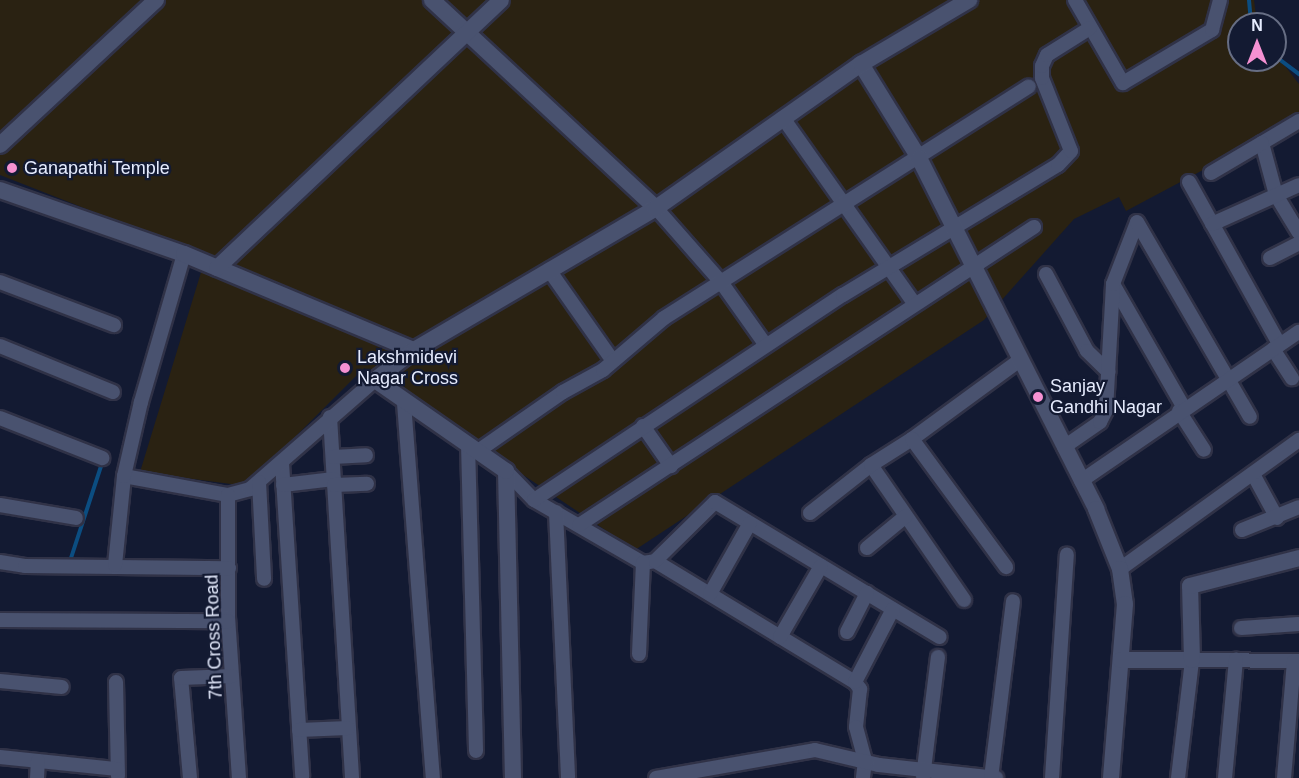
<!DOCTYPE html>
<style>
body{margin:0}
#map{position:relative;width:1299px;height:778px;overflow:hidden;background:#131a32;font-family:Arial,sans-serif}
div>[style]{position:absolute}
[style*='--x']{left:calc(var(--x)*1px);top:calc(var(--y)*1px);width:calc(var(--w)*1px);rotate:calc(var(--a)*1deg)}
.industrial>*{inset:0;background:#2a2212}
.stream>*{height:4px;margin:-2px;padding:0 2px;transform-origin:2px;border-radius:2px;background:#0b4d81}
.roads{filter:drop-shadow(2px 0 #303247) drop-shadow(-2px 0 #303247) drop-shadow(0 2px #303247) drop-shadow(0 -2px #303247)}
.minor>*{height:14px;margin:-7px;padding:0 7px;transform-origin:7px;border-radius:7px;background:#49526f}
.tertiary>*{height:16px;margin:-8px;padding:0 8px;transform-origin:8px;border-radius:8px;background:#49526f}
.dots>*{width:16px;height:16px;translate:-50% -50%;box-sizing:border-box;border:3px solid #131a32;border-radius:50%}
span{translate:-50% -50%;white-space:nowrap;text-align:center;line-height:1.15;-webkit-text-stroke:4.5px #131a32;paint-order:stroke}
.poi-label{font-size:18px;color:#e6ecfe}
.left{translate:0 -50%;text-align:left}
.street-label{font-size:18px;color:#e6ecfe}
.north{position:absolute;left:1227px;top:12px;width:60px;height:60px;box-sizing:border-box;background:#131a32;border:2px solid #676e84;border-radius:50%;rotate:0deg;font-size:16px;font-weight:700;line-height:24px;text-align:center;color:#e6ecfe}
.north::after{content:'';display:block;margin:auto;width:21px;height:27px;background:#f591d2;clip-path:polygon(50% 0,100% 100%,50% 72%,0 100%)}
</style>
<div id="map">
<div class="industrial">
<i style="clip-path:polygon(0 0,1254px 0,1257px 24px,1239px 24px,1239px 60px,1275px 60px,1275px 53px,1299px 84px,1299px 119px,1126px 211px,1119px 197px,1074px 219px,984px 320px,635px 550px,364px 368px,246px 486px,140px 472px,206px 256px,0 175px)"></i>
</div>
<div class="stream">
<i style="--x:1249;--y:0;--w:24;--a:85"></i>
<i style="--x:1275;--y:56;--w:30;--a:37"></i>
<i style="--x:71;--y:558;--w:103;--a:-71.9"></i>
</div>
<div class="roads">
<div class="minor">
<i style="--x:1075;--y:0;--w:96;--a:60"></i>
<i style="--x:1123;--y:83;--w:104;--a:-30.8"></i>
<i style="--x:1212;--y:30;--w:31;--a:-75"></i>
<i style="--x:783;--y:118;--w:227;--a:54.7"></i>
<i style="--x:1299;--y:121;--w:43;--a:149.3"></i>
<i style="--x:1262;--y:143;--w:54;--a:74.9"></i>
<i style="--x:1276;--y:195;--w:44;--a:58.8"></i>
<i style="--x:1211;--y:173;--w:59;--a:-30.5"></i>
<i style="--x:1189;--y:182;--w:185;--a:60.9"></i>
<i style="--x:656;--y:208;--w:98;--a:48.7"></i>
<i style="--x:721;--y:282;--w:76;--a:54.6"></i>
<i style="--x:1212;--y:224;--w:95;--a:-24.1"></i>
<i style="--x:1270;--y:258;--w:33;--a:-27"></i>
<i style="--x:549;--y:270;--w:111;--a:54.9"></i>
<i style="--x:1046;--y:274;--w:87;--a:62"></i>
<i style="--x:1087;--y:351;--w:30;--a:44"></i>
<i style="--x:0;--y:282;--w:122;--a:20.7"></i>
<i style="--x:1113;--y:284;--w:143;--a:60.2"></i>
<i style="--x:0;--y:346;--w:122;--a:22.2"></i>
<i style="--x:1273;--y:349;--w:35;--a:57"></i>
<i style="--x:404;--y:403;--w:376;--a:85.6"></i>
<i style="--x:1179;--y:411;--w:46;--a:57.3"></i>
<i style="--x:330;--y:417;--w:362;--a:86.5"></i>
<i style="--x:0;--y:418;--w:110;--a:21.4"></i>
<i style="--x:643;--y:426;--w:49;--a:55"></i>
<i style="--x:912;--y:439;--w:134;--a:-36.2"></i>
<i style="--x:468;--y:444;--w:307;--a:88.5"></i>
<i style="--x:1064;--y:447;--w:44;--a:-34.8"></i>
<i style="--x:1100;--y:422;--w:13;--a:-63"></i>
<i style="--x:1106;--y:410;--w:126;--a:-86.8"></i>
<i style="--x:1113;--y:284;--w:66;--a:-68.8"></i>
<i style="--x:1137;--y:222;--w:225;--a:59.9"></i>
<i style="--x:478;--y:451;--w:103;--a:-34.8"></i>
<i style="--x:563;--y:392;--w:46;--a:-28.8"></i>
<i style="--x:603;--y:370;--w:80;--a:-40.4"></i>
<i style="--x:664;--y:318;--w:432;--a:-32.4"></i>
<i style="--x:333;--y:457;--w:33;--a:-3"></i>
<i style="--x:282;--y:463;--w:314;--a:86.3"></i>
<i style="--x:871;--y:465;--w:164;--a:55.4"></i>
<i style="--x:506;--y:471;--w:40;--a:46"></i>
<i style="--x:534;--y:500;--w:126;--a:30"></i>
<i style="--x:643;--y:563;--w:12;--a:-9"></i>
<i style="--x:655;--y:561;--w:234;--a:31.2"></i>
<i style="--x:855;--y:682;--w:9;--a:54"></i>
<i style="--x:860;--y:689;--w:38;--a:96"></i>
<i style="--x:856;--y:727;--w:35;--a:75"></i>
<i style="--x:865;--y:761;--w:17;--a:97"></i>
<i style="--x:1253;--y:474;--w:50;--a:61.4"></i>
<i style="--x:124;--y:476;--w:106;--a:10.4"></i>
<i style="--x:228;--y:495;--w:23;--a:-15"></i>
<i style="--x:250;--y:489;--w:166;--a:-41.1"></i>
<i style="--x:1081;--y:481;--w:264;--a:-34.4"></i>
<i style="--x:259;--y:482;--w:97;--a:87"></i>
<i style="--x:283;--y:485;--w:51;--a:-6.7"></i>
<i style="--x:334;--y:485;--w:33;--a:-2"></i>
<i style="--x:228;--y:495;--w:122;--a:90"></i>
<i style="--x:228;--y:617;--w:161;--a:86.1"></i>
<i style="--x:534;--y:500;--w:371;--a:-33.6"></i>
<i style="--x:843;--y:295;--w:251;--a:-31.2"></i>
<i style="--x:1058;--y:165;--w:19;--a:-47"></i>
<i style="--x:1071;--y:151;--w:79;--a:-111.7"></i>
<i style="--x:1042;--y:78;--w:12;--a:-90"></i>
<i style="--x:1042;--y:66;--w:12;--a:-66"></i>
<i style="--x:1047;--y:55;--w:51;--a:-32.1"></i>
<i style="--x:0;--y:505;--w:77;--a:9.7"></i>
<i style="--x:556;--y:512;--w:266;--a:87.4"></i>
<i style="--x:810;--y:513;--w:78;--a:-38.2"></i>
<i style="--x:871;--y:465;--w:49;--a:-32.4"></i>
<i style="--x:912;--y:439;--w:159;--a:53.7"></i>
<i style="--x:579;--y:525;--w:544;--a:-33.22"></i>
<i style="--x:1242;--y:530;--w:61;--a:-22"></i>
<i style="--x:867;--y:548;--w:50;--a:-39.4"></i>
<i style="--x:655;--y:561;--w:84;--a:-44.5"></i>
<i style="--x:715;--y:502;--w:262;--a:31"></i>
<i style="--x:0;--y:562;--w:25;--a:9"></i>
<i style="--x:25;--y:566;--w:204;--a:0.6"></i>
<i style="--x:115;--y:565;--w:89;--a:-84.2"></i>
<i style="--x:124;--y:476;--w:76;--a:-77.1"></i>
<i style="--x:141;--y:402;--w:154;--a:-73.8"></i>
<i style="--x:1120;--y:569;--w:221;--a:-35.8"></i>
<i style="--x:710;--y:594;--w:81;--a:-60.6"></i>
<i style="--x:0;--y:620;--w:228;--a:0.3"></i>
<i style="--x:1241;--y:628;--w:58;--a:-3.9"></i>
<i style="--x:847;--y:632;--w:44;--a:-62.9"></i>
<i style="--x:780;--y:637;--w:82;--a:-60"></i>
<i style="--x:639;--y:654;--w:91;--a:-87.5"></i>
<i style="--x:0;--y:681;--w:62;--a:5.5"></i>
<i style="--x:116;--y:682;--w:94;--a:88.8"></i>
<i style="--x:855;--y:682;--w:82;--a:-62.5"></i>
<i style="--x:299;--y:730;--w:49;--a:-2.3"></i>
<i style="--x:0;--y:757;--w:118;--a:5.9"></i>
<i style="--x:923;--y:777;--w:121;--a:-82.9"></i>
<i style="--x:37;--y:778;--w:17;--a:-87"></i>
<i style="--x:190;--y:778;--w:100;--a:-95.1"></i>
<i style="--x:181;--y:678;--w:51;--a:-2.2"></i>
<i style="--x:656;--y:778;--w:161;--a:-10"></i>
<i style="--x:815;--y:750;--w:66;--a:13.2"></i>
<i style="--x:879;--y:765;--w:118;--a:6.3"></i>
<i style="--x:991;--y:778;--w:178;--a:-82.9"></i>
<i style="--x:1052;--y:778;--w:224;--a:-86.2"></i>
<i style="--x:1178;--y:778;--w:119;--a:-83.2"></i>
<i style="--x:1192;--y:660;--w:107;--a:0.5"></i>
<i style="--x:1225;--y:778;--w:119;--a:-84.7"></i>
<i style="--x:1284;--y:778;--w:117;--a:-85.1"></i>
</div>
<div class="tertiary">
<i style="--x:432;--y:0;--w:306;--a:42.9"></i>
<i style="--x:861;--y:64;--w:110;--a:58.3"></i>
<i style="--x:919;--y:158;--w:393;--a:63.2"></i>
<i style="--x:1096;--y:509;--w:65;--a:68.2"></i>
<i style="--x:1120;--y:569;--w:35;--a:82"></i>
<i style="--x:1125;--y:604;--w:175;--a:94.6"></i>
<i style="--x:0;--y:145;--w:213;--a:-42.9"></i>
<i style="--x:0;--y:190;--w:195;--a:19.2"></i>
<i style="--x:184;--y:254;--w:249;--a:22.7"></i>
<i style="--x:217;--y:268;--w:390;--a:-43.3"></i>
<i style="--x:1121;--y:660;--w:71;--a:0"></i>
<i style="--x:1192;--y:660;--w:74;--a:-91.5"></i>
<i style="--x:1190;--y:586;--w:113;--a:-14.4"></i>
<i style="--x:513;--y:778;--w:307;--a:-91.3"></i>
<i style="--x:506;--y:471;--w:160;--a:-145.2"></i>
<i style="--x:375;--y:380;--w:49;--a:-37.6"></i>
<i style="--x:414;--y:350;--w:281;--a:-30.4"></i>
<i style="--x:656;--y:208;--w:251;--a:-35.1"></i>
<i style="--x:861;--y:64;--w:126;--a:-30.7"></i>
</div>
</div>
<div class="dots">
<i style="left:12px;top:168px;background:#f591d2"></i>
<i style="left:345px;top:368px;background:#f591d2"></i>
<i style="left:1038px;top:397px;background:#f591d2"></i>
</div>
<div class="poi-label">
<span class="left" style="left:24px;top:168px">Ganapathi Temple</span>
<span class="left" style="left:357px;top:368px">Lakshmidevi<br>Nagar Cross</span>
<span class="left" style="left:1050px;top:397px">Sanjay<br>Gandhi Nagar</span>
</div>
<div class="street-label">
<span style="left:214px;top:637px;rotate:-92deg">7th Cross Road</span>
</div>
<div class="north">N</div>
</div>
